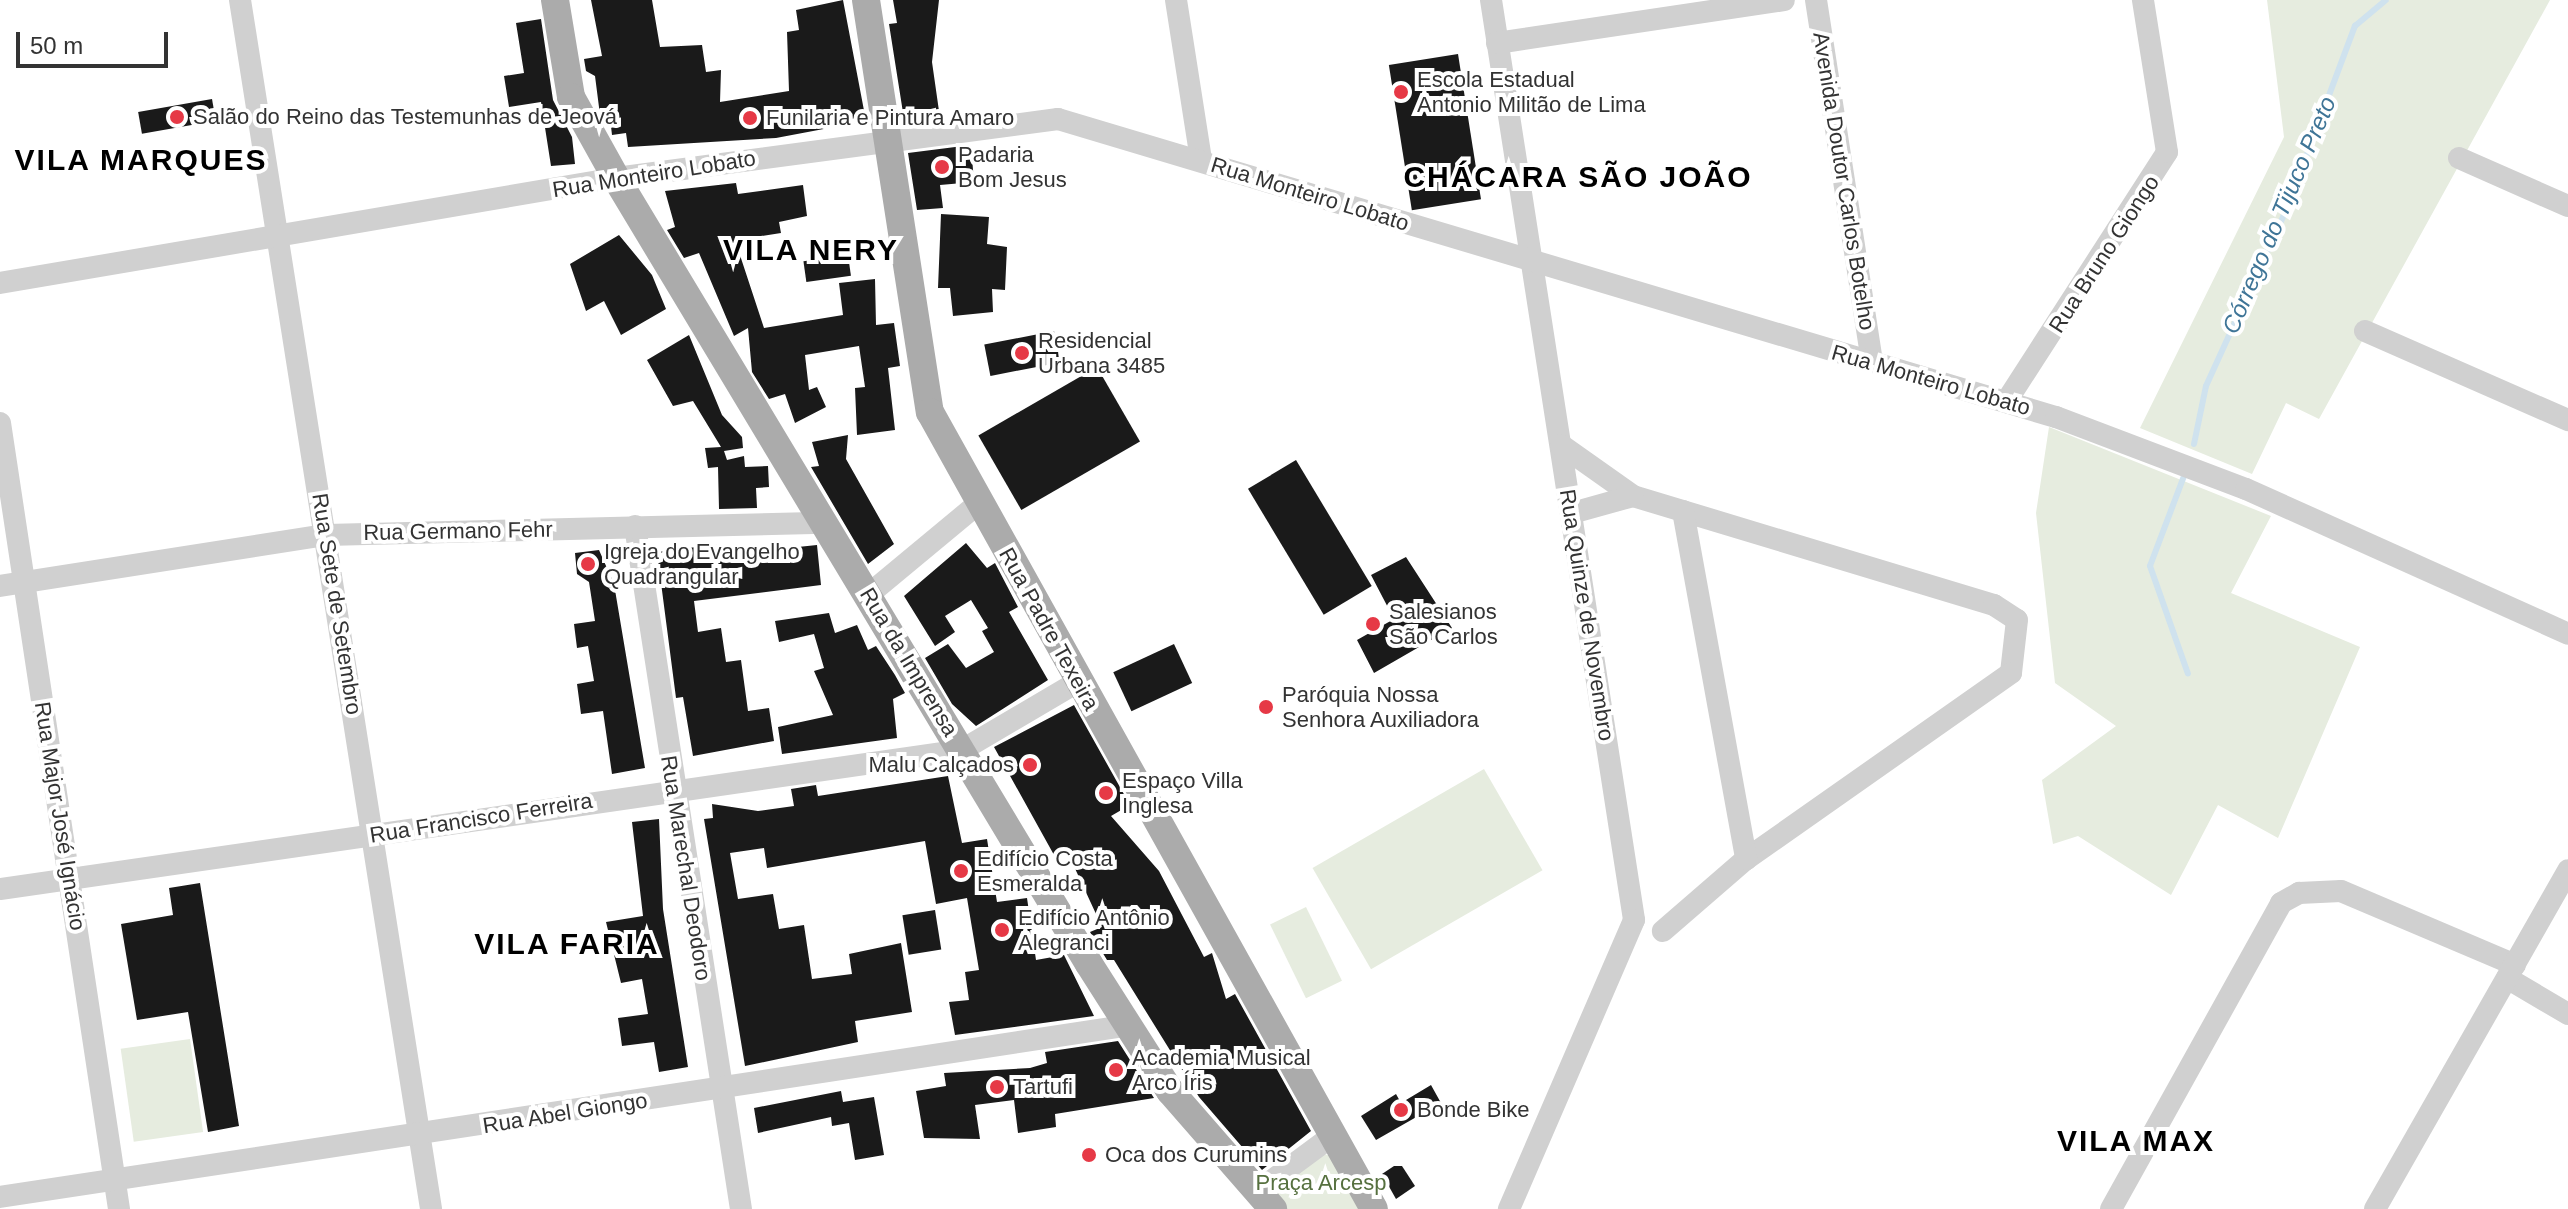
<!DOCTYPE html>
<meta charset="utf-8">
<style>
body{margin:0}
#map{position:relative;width:2568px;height:1209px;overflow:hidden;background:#fff;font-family:Helvetica,sans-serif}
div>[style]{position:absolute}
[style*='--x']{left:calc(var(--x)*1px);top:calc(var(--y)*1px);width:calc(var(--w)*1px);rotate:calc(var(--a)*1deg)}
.green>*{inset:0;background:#e6ecdf;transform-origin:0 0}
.stream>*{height:6px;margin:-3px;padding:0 3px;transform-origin:3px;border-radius:3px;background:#cfe2ee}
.building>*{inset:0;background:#1a1a1a;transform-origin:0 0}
.minor>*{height:22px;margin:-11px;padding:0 11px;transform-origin:11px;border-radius:11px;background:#d0d0d0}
.major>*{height:28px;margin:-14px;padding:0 14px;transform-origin:14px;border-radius:14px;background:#ababab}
.dots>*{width:22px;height:22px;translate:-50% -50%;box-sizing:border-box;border:4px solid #fff;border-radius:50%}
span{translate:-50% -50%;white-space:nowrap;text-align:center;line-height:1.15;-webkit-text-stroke:8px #fff;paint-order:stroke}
.poi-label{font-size:22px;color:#333}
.left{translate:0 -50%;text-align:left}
.right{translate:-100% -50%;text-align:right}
.street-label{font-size:22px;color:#333}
.park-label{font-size:22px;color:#56703f}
.water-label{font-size:24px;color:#3f7597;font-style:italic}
.district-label{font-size:30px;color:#000;font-weight:700;letter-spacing:2px}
.scale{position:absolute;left:16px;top:32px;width:152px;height:36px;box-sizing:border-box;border:4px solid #333;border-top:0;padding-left:10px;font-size:24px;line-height:28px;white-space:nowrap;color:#333;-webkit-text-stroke:6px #fff;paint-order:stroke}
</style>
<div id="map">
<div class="green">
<i style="clip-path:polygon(2267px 0,2550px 0,2319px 419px,2286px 403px,2252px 474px,2140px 428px,2284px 137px)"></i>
<i style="clip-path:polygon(2049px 427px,2271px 516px,2231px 593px,2360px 647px,2278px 838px,2218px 805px,2171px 895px,2078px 836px,2053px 844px,2042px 780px,2116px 726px,2055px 683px,2036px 513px)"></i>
<i style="left:1484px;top:769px;width:117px;height:198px;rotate:60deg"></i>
<i style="left:1306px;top:907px;width:82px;height:40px;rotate:64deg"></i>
<i style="left:190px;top:1039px;width:94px;height:70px;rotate:82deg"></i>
<i style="clip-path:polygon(1324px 1154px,1335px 1157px,1366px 1209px,1280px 1209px,1267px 1192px)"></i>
</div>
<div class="stream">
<i style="--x:2194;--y:444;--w:59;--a:-78.3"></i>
<i style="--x:2206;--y:386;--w:190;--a:-65.5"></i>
<i style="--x:2285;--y:213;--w:200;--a:-69.5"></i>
<i style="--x:2355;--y:26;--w:40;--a:-40"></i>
<i style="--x:2184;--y:476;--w:96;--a:110.7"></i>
<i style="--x:2150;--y:566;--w:114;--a:70.6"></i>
</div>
<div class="building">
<i style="clip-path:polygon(591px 0,652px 0,660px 47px,702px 45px,706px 72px,721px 70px,720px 102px,789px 91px,787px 32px,799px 30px,796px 10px,843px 0,866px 121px,776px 138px,628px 147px,626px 133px,612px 135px,610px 118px,600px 115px,595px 76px,586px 71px,584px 59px,602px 56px)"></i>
<i style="clip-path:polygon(893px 0,939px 0,932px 62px,939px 111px,904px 119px,889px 24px,897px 23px)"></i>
<i style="clip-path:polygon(541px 19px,553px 100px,572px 137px,575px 164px,551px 166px,541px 102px,509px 107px,504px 76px,524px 73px,516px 23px)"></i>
<i style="left:1458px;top:54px;width:147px;height:70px;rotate:81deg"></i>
<i style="left:212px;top:99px;width:22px;height:75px;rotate:80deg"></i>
<i style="clip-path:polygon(971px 145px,974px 182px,940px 185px,943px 208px,917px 210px,908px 153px)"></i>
<i style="clip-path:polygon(736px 183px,738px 194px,803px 185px,807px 216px,779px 222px,781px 233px,735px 240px,764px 328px,843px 315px,839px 283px,875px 279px,876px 325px,894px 323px,900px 366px,888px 368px,895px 430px,857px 435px,855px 388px,865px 387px,859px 346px,805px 355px,809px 390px,817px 387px,826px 407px,795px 423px,785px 394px,769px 399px,752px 372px,748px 328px,734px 336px,699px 253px,684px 258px,667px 230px,675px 227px,665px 191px)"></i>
<i style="clip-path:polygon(941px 214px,989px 217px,987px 244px,1007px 247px,1005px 290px,992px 289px,993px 312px,953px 316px,950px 288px,938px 288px)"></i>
<i style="clip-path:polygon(619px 235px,652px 275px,666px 309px,621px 335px,604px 301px,586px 311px,570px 264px)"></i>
<i style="left:848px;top:255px;width:21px;height:45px;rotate:82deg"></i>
<i style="left:1054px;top:331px;width:32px;height:71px;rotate:79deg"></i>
<i style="clip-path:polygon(689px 335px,722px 415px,742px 437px,743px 448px,724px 451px,727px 460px,744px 456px,745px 467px,768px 466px,769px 487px,756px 488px,757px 508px,719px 509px,718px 467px,708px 468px,705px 448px,721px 447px,693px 401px,673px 406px,647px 360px)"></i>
<i style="left:1097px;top:367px;width:86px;height:137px;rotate:60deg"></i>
<i style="clip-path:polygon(848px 435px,846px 459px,894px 544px,868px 564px,811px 467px,819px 466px,812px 442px)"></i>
<i style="left:1296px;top:460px;width:147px;height:56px;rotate:59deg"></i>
<i style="clip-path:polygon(966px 543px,987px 568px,995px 563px,1018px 607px,1009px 612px,1048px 680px,976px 726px,952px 704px,925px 658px,948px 644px,966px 668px,994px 652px,982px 631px,988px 628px,971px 600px,945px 616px,955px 632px,935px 646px,904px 596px)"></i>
<i style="clip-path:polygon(720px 544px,722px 555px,817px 545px,821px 585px,694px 601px,698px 632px,721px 628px,726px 662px,741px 660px,748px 711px,769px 708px,774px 741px,693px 756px,683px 697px,676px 698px,657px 552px)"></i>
<i style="clip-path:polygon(599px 550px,614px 584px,645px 768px,612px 774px,603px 711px,581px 714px,577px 684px,594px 681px,588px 646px,577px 648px,574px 624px,595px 621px,589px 582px,577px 574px,575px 553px)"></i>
<i style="clip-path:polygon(1406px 557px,1452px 628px,1374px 673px,1357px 640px,1394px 619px,1371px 575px)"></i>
<i style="clip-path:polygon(829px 613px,835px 633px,857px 625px,868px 650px,876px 646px,895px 675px,905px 693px,893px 699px,897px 738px,782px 754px,778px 727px,833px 715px,814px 671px,824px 668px,814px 634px,779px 642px,775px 621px)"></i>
<i style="left:1174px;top:644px;width:43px;height:67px;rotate:65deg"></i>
<i style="clip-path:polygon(1074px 705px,1130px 805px,1111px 816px,1159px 871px,1204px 957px,1212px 953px,1226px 999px,1235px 994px,1311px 1131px,1262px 1170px,1199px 1097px,1114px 960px,1107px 960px,1090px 932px,1102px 927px,1066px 849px,1054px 855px,994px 747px)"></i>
<i style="clip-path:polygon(948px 776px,962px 843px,987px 839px,997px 902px,1027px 898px,1036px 960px,1064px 955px,1094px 1016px,955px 1035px,949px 1002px,969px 1000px,965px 972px,979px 970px,967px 898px,936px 904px,925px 841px,767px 868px,764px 848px,730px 853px,738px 899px,773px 894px,779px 929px,804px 925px,812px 979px,852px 974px,849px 954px,901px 943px,912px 1012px,855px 1021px,858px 1042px,745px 1066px,704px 819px,713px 818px,712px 804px,758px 811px,794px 806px,791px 789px,816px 785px,818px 796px)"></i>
<i style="clip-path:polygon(659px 819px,663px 909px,688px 1067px,659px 1072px,654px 1042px,622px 1046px,618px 1018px,648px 1014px,642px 979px,621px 983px,606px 922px,643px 916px,632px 822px)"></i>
<i style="clip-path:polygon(200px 883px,239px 1126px,208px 1132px,188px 1012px,137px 1020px,121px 924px,173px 915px,169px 888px)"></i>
<i style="left:935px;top:910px;width:40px;height:33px;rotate:81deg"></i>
<i style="clip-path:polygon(1118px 1041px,1154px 1098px,1055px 1114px,1056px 1127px,1018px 1133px,1014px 1100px,975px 1105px,980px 1139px,924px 1138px,916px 1091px,946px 1086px,944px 1073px,1030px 1068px,1047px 1063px,1045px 1052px)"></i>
<i style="clip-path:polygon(1431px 1085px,1441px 1103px,1376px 1140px,1361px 1116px,1396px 1094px,1401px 1103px)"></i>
<i style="clip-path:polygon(841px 1091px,843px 1102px,874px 1097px,884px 1155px,855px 1160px,849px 1123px,832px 1126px,831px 1117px,758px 1133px,754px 1108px)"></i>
<i style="clip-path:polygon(1394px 1166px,1402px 1166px,1415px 1186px,1396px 1199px,1382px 1174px)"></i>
</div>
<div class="minor">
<i style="--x:240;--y:0;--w:1224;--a:81.02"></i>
<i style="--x:1176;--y:0;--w:161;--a:81.1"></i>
<i style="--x:1491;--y:0;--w:931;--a:81.16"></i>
<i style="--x:1634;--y:920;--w:315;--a:113.4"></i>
<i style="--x:1816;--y:0;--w:366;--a:81.2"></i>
<i style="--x:1497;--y:43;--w:290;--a:-8.5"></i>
<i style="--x:2459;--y:158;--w:119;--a:23.8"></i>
<i style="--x:0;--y:283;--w:625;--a:-9.67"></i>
<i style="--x:616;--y:178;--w:446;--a:-7.6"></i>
<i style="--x:1058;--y:119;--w:1042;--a:16.63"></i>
<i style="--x:2056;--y:417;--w:203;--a:20.8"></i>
<i style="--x:2246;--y:489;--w:353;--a:24.2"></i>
<i style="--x:2365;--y:331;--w:222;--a:23.7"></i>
<i style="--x:2006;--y:402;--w:297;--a:-57.2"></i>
<i style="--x:2167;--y:152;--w:154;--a:-99"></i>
<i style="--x:0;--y:423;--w:795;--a:81.39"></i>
<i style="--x:1561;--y:445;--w:88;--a:35.3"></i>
<i style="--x:1633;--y:496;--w:377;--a:16.8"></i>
<i style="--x:1994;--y:605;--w:27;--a:33"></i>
<i style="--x:2017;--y:620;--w:53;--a:96.5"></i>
<i style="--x:2011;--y:673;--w:324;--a:144.9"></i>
<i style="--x:1746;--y:859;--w:110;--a:139.1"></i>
<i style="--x:1683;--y:511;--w:354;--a:79.7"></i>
<i style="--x:1572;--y:513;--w:63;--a:-15.6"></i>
<i style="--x:635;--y:526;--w:691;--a:81.18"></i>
<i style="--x:0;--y:586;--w:330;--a:-8.9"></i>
<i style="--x:326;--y:535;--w:498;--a:-1.4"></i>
<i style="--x:868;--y:595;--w:144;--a:-39.7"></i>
<i style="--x:0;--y:889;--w:972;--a:-8.22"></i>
<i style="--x:962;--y:750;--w:136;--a:-30.5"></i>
<i style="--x:2507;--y:978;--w:71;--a:30.5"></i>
<i style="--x:1259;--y:1190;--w:91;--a:-36.5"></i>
<i style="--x:0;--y:1197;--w:1143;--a:-8.65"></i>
<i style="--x:2111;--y:1209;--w:350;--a:-60.9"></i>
<i style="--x:2281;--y:903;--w:21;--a:-29"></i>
<i style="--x:2299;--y:893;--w:42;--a:-2.7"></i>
<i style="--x:2341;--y:891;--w:189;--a:23"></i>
<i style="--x:2375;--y:1209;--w:390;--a:-60.3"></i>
</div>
<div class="major">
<i style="--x:555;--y:0;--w:98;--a:80.6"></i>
<i style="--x:571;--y:97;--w:93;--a:60.9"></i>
<i style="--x:616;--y:178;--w:917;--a:58.96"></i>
<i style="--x:1089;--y:964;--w:151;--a:57.5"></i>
<i style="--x:1170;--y:1091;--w:157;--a:48.9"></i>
<i style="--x:866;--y:0;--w:417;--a:81.2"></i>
<i style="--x:930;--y:412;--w:912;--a:60.88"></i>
</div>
<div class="dots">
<i style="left:1401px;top:92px;background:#e63946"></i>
<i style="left:177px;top:117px;background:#e63946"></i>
<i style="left:750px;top:118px;background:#e63946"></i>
<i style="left:942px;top:167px;background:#e63946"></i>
<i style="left:1022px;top:353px;background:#e63946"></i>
<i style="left:588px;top:564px;background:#e63946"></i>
<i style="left:1373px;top:624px;background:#e63946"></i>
<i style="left:1266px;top:707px;background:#e63946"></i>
<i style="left:1030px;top:765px;background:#e63946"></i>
<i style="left:1106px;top:793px;background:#e63946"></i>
<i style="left:961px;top:871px;background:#e63946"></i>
<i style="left:1002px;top:930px;background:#e63946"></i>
<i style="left:1116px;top:1070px;background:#e63946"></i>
<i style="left:997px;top:1087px;background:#e63946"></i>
<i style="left:1401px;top:1110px;background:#e63946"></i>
<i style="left:1089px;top:1155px;background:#e63946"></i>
</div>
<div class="poi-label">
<span class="left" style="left:1417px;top:92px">Escola Estadual<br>Antonio Militão de Lima</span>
<span class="left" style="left:193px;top:117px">Salão do Reino das Testemunhas de Jeová</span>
<span class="left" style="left:766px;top:118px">Funilaria e Pintura Amaro</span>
<span class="left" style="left:958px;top:167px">Padaria<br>Bom Jesus</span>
<span class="left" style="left:1038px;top:353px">Residencial<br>Urbana 3485</span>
<span class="left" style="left:604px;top:564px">Igreja do Evangelho<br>Quadrangular</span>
<span class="left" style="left:1389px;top:624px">Salesianos<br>São Carlos</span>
<span class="left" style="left:1282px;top:707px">Paróquia Nossa<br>Senhora Auxiliadora</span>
<span class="right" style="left:1014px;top:765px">Malu Calçados</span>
<span class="left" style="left:1122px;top:793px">Espaço Villa<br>Inglesa</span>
<span class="left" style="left:977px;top:871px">Edifício Costa<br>Esmeralda</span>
<span class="left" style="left:1018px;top:930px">Edifício Antônio<br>Alegranci</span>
<span class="left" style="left:1132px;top:1070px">Academia Musical<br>Arco Íris</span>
<span class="left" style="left:1013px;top:1087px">Tartufi</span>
<span class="left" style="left:1417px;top:1110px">Bonde Bike</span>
<span class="left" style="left:1105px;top:1155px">Oca dos Curumins</span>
</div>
<div class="street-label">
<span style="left:654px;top:174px;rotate:-9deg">Rua Monteiro Lobato</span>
<span style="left:1844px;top:181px;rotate:81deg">Avenida Doutor Carlos Botelho</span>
<span style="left:1310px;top:194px;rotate:17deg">Rua Monteiro Lobato</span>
<span style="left:2104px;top:254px;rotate:-57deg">Rua Bruno Giongo</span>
<span style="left:1931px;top:380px;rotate:16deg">Rua Monteiro Lobato</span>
<span style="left:458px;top:531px;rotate:-1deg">Rua Germano Fehr</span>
<span style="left:337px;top:604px;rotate:81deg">Rua Sete de Setembro</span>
<span style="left:1587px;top:615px;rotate:81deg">Rua Quinze de Novembro</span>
<span style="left:1049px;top:629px;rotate:61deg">Rua Padre Texeira</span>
<span style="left:909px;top:662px;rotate:59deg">Rua da Imprensa</span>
<span style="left:60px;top:816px;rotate:81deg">Rua Major José Ignácio</span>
<span style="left:481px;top:818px;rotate:-9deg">Rua Francisco Ferreira</span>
<span style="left:686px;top:868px;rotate:81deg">Rua Marechal Deodoro</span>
<span style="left:565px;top:1113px;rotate:-9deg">Rua Abel Giongo</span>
</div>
<div class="park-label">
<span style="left:1321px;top:1183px">Praça Arcesp</span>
</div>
<div class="water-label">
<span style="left:2279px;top:215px;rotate:-67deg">Córrego do Tijuco Preto</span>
</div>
<div class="district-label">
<span style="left:141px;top:160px">VILA MARQUES</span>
<span style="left:1578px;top:177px">CHÁCARA SÃO JOÃO</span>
<span style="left:811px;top:250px">VILA NERY</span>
<span style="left:567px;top:944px">VILA FARIA</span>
<span style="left:2136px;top:1141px">VILA MAX</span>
</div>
<div class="scale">50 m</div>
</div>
